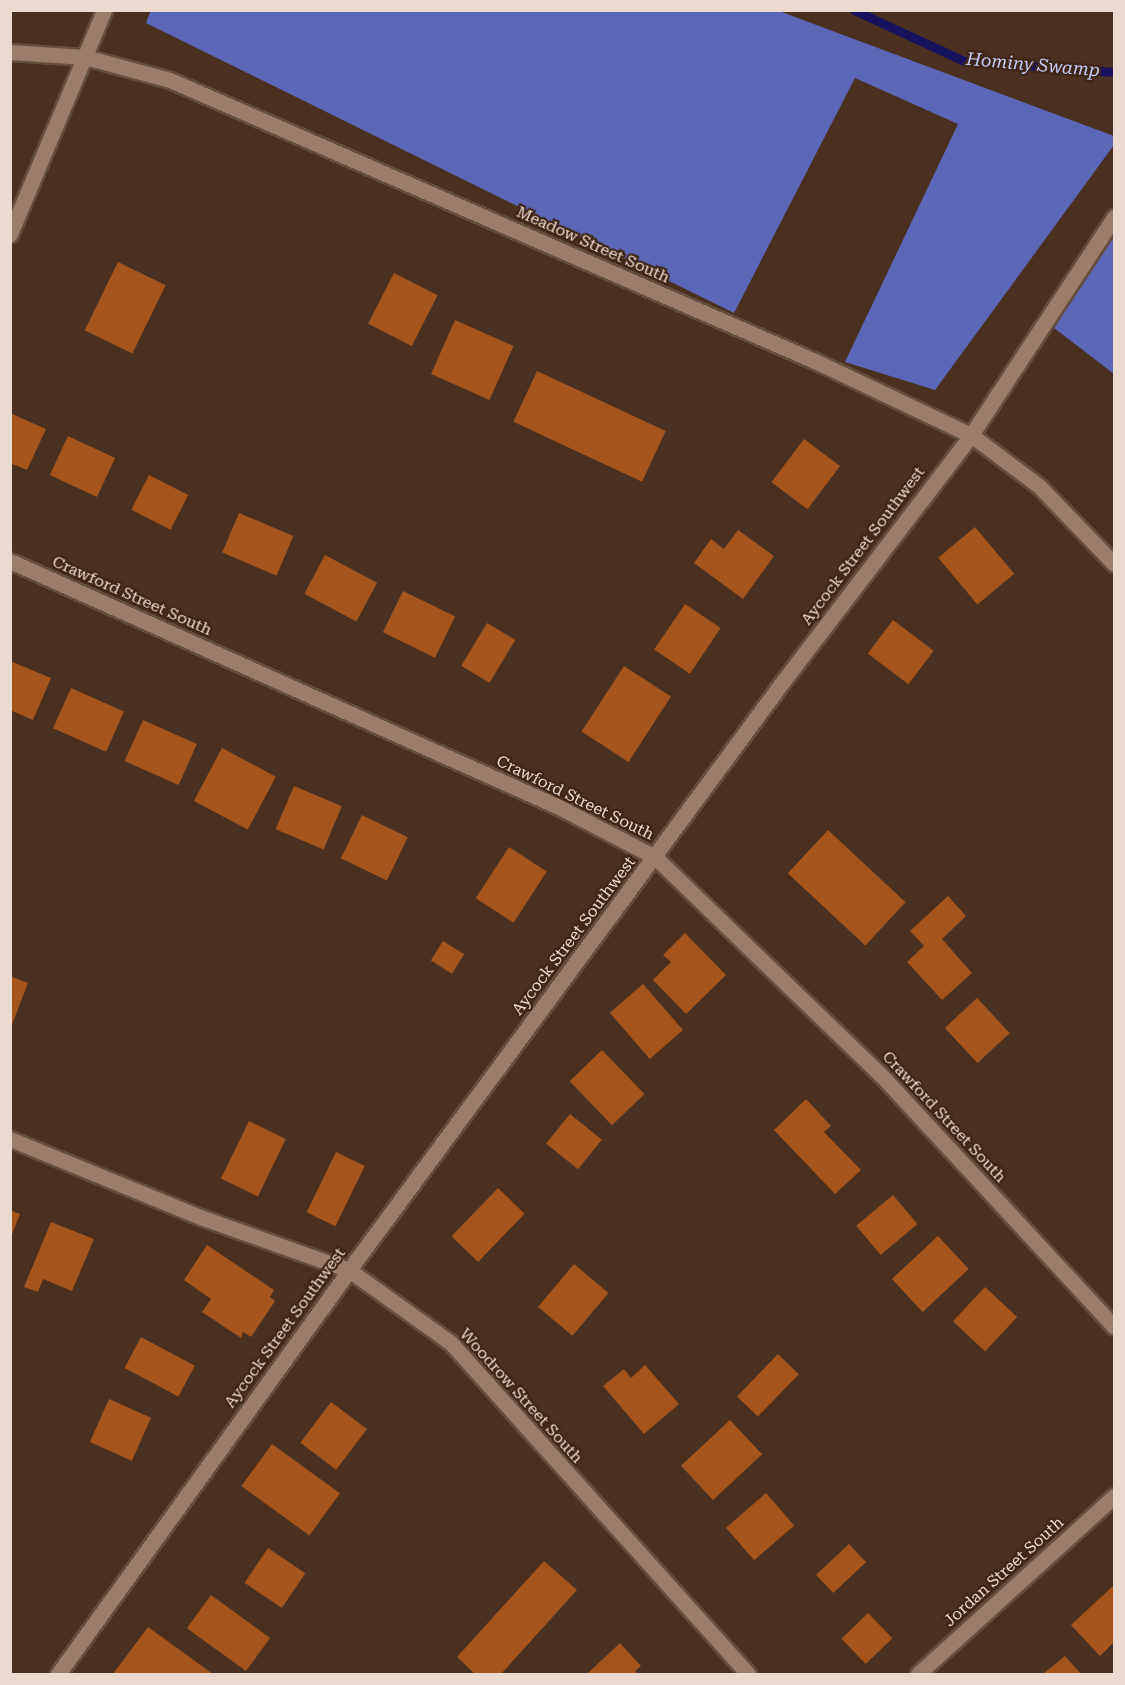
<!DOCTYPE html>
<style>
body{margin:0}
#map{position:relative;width:1125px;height:1685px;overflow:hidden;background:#4a3021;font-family:"Roboto Serif",serif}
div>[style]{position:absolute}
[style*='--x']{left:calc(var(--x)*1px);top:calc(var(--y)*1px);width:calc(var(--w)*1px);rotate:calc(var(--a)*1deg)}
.forest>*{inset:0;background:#5b66b6}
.stream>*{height:9px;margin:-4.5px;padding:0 4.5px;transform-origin:4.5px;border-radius:4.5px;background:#18135d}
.building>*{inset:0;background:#a5551b;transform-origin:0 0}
.roads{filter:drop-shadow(2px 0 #644e40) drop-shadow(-2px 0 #644e40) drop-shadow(0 2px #644e40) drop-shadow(0 -2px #644e40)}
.street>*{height:15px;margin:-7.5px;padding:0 7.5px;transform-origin:7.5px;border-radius:7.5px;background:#9b7d6b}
span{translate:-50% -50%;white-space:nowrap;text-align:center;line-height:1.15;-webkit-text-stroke:4.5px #3f2617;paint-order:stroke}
.street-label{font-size:16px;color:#ebdad0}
.water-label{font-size:18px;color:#c3ccf8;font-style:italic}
.frame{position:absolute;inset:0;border:12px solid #ebdad0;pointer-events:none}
</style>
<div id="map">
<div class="forest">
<i style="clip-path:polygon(151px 10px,779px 11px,1114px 136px,1114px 145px,935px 390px,845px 362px,958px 124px,855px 78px,734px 313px,146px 23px)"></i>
<i style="clip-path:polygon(1114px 220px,1114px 374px,1045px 321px)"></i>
</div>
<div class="stream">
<i style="--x:854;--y:10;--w:121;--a:24.9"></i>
<i style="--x:964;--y:61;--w:150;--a:4.2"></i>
</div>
<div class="building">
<i style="left:118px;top:262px;width:53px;height:76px;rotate:26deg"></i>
<i style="left:394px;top:273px;width:49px;height:57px;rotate:27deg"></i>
<i style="left:455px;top:320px;width:64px;height:59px;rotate:24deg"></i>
<i style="left:537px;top:371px;width:142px;height:56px;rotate:25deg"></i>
<i style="clip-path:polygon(10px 413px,46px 429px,27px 470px,10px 463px)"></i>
<i style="left:68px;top:436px;width:52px;height:43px;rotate:25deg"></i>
<i style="left:804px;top:439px;width:45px;height:54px;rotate:37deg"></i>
<i style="left:149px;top:475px;width:44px;height:39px;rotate:27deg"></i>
<i style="left:239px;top:513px;width:59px;height:43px;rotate:23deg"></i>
<i style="left:975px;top:527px;width:61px;height:48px;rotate:50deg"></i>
<i style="clip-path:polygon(738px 530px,774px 556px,743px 599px,694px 563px,711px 539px,724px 549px)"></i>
<i style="left:325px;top:555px;width:59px;height:44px;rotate:28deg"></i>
<i style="left:403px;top:591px;width:58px;height:46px;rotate:26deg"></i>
<i style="left:685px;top:604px;width:43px;height:55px;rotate:34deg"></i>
<i style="left:893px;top:620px;width:51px;height:42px;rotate:37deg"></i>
<i style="left:487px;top:623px;width:33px;height:50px;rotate:31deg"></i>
<i style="clip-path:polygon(10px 661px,51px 678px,33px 720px,10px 710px)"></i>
<i style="left:624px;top:666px;width:56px;height:78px;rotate:33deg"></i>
<i style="left:71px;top:688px;width:58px;height:44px;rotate:24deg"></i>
<i style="left:143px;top:720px;width:59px;height:45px;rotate:24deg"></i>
<i style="left:222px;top:748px;width:61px;height:60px;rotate:28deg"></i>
<i style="left:294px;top:786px;width:52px;height:47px;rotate:23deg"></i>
<i style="left:362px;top:815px;width:51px;height:48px;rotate:26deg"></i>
<i style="left:828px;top:830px;width:106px;height:59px;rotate:43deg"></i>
<i style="left:509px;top:847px;width:45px;height:61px;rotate:33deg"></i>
<i style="clip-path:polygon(948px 896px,966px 916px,942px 939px,972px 973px,942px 1000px,907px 962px,924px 946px,910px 931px)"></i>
<i style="clip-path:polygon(685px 933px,726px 975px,686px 1014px,653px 980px,671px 962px,663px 955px)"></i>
<i style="left:443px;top:941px;width:25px;height:23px;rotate:32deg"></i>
<i style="clip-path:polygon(10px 976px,28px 983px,11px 1027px,10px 1027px)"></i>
<i style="left:643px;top:984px;width:61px;height:44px;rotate:49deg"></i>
<i style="left:977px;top:998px;width:48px;height:44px;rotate:47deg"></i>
<i style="left:602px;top:1050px;width:61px;height:45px;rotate:46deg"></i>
<i style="clip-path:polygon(806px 1099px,831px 1126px,824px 1132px,861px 1170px,835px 1194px,774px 1130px)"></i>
<i style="left:570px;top:1114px;width:41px;height:38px;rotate:39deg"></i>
<i style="left:249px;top:1121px;width:41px;height:64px;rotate:26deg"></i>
<i style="left:336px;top:1152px;width:32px;height:67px;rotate:26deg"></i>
<i style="left:498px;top:1188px;width:37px;height:67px;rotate:44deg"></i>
<i style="left:893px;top:1195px;width:38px;height:48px;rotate:50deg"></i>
<i style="clip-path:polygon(10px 1210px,20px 1214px,11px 1237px,10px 1237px)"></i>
<i style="clip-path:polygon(51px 1222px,94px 1239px,72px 1291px,43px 1279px,38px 1292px,24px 1287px)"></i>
<i style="left:938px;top:1236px;width:45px;height:63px;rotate:47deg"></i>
<i style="clip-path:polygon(207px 1245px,274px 1290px,270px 1297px,275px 1301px,251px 1337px,243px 1332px,241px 1338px,202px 1312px,211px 1299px,184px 1280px)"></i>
<i style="left:574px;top:1264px;width:45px;height:56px;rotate:40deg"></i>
<i style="left:985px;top:1287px;width:44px;height:47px;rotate:43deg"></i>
<i style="left:141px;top:1337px;width:61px;height:35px;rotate:28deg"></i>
<i style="left:778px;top:1354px;width:29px;height:59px;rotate:44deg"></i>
<i style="clip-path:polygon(645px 1365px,679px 1404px,644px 1434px,603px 1386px,624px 1369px,631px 1378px)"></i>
<i style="left:109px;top:1399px;width:46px;height:47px;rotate:24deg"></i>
<i style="left:331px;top:1402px;width:45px;height:51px;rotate:37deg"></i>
<i style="left:730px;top:1420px;width:47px;height:67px;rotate:47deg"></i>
<i style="left:272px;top:1444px;width:84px;height:52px;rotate:36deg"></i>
<i style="left:766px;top:1493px;width:43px;height:53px;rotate:49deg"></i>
<i style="left:849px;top:1544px;width:25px;height:45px;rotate:47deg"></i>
<i style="left:268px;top:1548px;width:45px;height:42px;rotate:34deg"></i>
<i style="clip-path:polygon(544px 1561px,577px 1590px,501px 1674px,475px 1674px,457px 1657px)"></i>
<i style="clip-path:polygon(1114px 1585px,1114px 1642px,1100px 1656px,1071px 1625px)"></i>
<i style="left:211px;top:1595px;width:73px;height:41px;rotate:36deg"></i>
<i style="left:868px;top:1613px;width:35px;height:37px;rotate:46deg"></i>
<i style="clip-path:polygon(148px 1627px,213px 1674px,113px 1674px)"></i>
<i style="clip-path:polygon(620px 1643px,641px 1666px,635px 1671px,638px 1674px,587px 1674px)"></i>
<i style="clip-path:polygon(1065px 1656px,1081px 1674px,1043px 1674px)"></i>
</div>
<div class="roads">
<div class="street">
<i style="--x:10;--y:52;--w:75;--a:3.8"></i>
<i style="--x:85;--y:57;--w:88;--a:15.1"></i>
<i style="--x:170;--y:80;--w:706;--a:23.55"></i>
<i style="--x:817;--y:362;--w:170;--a:25.4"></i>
<i style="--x:971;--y:435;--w:85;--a:36.9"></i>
<i style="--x:1039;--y:486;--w:108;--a:46.1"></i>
<i style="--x:10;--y:234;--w:243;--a:-67.2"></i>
<i style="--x:10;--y:561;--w:602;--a:24.14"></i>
<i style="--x:559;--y:807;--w:108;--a:27.5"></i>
<i style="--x:655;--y:857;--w:314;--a:44"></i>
<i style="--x:881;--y:1075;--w:343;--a:47.2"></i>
<i style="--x:10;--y:1139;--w:209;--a:22.3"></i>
<i style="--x:203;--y:1218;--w:155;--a:19.6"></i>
<i style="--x:349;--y:1270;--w:125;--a:35.6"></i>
<i style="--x:451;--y:1343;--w:445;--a:48.1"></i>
<i style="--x:58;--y:1674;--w:498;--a:-54.2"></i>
<i style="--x:349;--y:1270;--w:733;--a:-53.6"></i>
<i style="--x:784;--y:680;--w:308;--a:-52.6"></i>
<i style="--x:971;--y:435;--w:261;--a:-56.7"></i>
<i style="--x:918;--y:1674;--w:265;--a:-42.2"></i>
</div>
</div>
<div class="street-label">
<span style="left:593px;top:245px;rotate:24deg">Meadow Street South</span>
<span style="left:863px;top:546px;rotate:-53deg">Aycock Street Southwest</span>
<span style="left:132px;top:596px;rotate:24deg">Crawford Street South</span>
<span style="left:575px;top:798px;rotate:26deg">Crawford Street South</span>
<span style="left:574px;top:936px;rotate:-53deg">Aycock Street Southwest</span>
<span style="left:944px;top:1117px;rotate:47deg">Crawford Street South</span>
<span style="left:285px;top:1328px;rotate:-54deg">Aycock Street Southwest</span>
<span style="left:521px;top:1396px;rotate:48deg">Woodrow Street South</span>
<span style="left:1004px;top:1572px;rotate:-42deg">Jordan Street South</span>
</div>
<div class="water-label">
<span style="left:1033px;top:65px;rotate:5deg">Hominy Swamp</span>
</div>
<div class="frame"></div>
</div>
